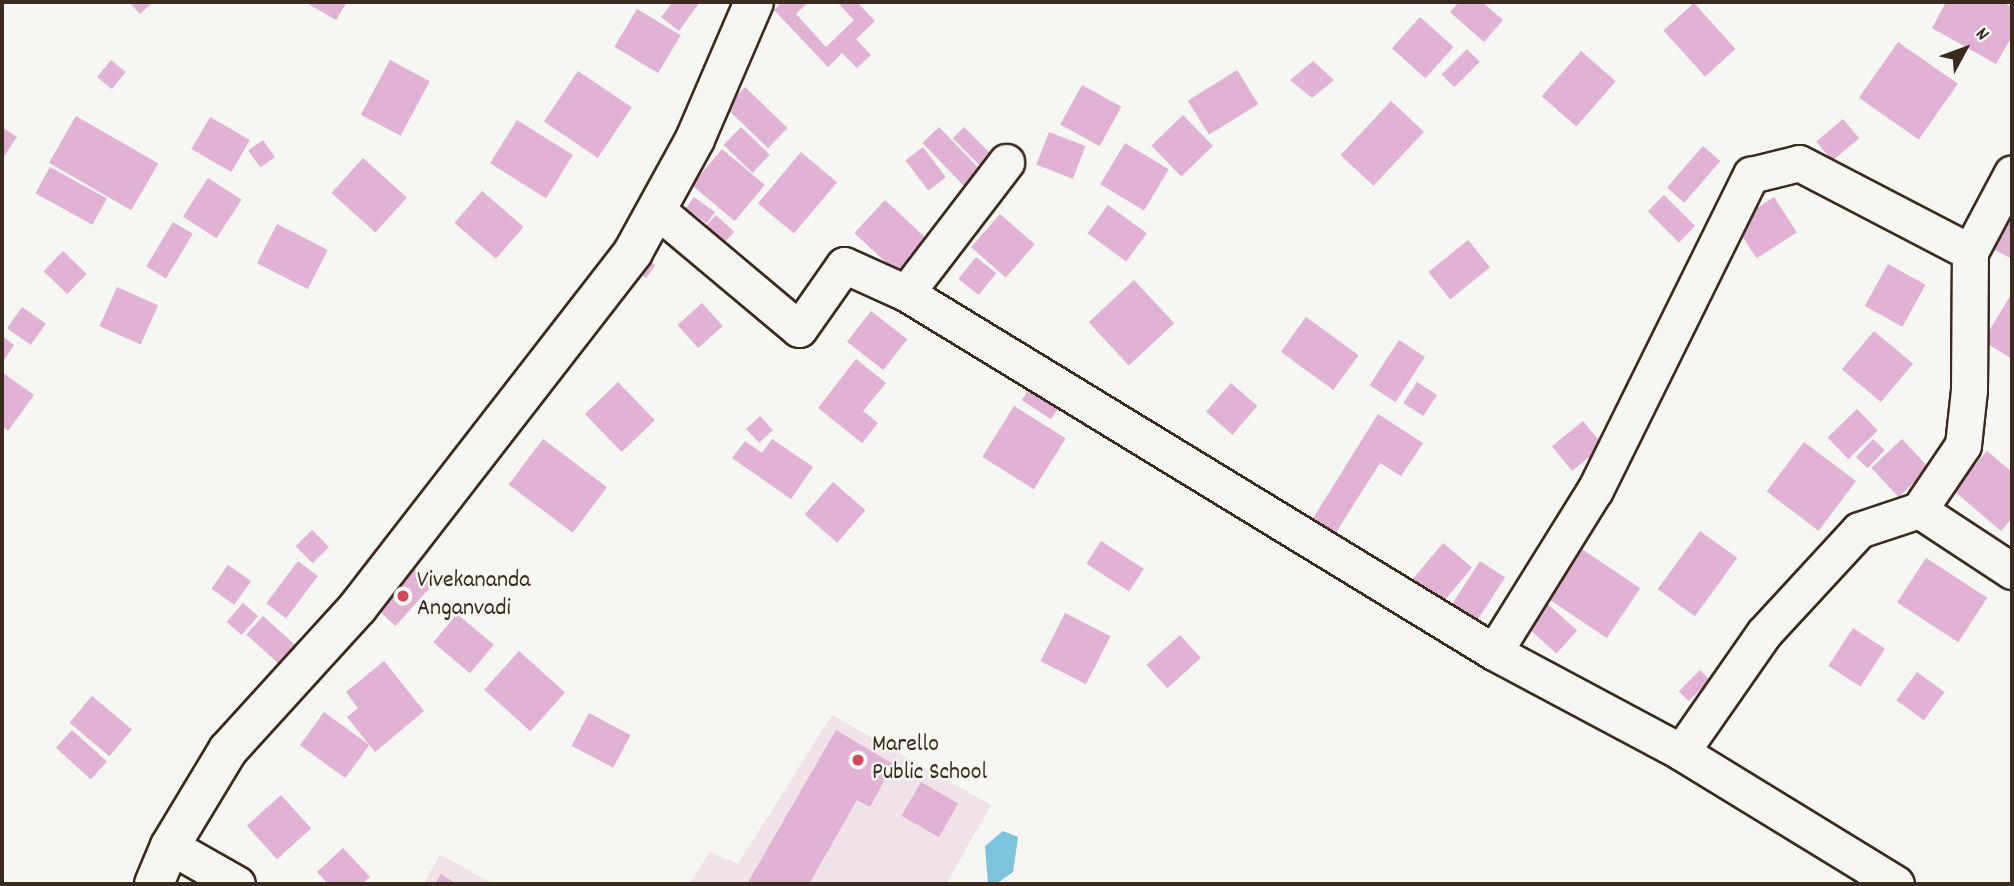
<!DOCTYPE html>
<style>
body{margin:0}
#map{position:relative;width:2014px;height:886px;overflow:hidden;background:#f6f6f2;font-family:Dekko,sans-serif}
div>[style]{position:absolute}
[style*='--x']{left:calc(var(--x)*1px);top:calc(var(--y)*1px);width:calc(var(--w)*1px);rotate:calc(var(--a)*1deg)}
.built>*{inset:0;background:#f0e2e9}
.water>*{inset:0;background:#7bc4db}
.building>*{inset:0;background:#e1b2d4;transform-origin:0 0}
.roads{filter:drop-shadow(2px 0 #3b2a1e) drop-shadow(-2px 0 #3b2a1e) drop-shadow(0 2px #3b2a1e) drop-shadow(0 -2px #3b2a1e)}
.street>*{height:35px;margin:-17.5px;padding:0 17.5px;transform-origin:17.5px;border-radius:17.5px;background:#f6f6f2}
.secondary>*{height:38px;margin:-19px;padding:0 19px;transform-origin:19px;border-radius:19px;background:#f6f6f2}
.dots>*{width:19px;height:19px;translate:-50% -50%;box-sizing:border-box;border:4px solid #f6f6f2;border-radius:50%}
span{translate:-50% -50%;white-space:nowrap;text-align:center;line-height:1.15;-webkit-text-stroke:5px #f6f6f2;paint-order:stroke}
.poi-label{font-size:24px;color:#3b2a1e}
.left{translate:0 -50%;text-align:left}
.frame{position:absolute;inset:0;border:4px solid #3b2a1e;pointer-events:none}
.north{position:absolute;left:1930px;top:14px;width:70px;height:70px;-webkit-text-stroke:5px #f6f6f2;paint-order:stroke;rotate:49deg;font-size:19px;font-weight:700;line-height:28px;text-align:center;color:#3b2a1e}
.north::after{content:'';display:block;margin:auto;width:24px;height:32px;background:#3b2a1e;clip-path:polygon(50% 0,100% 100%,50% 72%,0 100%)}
</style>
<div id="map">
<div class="built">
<i style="clip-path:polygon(832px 715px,991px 805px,946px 884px,689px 884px,710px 852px,738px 864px)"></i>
<i style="clip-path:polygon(440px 855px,494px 884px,424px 884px)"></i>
</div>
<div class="water">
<i style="clip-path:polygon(1003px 831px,1018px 837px,1013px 872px,996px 884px,988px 884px,985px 846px)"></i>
</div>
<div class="building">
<i style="clip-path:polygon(129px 2px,153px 2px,140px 14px)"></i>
<i style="clip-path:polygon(305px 2px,347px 2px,336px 20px)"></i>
<i style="clip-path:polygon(673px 2px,700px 2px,679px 31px,661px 17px)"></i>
<i style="clip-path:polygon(782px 2px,808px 2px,796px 14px,826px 47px,854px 20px,837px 2px,857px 2px,875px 21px,856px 39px,871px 55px,857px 68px,842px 53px,828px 67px,774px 10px)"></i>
<i style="clip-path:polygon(1459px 2px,1482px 2px,1503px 20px,1484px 42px,1450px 12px)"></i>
<i style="clip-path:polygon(1946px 2px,2002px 2px,2012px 7px,2012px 36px,1996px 64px,1932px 28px)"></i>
<i style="left:1694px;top:3px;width:62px;height:41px;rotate:48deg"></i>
<i style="left:637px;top:9px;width:51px;height:44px;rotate:31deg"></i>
<i style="left:1420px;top:17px;width:45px;height:42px;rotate:42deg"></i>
<i style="left:1898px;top:42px;width:73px;height:68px;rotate:35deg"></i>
<i style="left:1467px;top:49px;width:18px;height:36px;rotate:45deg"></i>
<i style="left:1581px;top:51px;width:46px;height:60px;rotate:41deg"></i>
<i style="left:111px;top:60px;width:19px;height:22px;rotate:39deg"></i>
<i style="left:390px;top:60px;width:45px;height:62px;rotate:28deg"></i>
<i style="clip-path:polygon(1313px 61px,1334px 80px,1312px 98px,1290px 80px)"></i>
<i style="left:1237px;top:70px;width:40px;height:58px;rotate:58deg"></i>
<i style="left:578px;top:71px;width:65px;height:61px;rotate:34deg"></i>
<i style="left:1082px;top:85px;width:45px;height:45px;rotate:29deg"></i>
<i style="left:745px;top:87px;width:59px;height:28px;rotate:44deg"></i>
<i style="left:1391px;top:101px;width:45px;height:74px;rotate:43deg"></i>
<i style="left:1183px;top:115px;width:43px;height:44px;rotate:46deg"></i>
<i style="left:76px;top:116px;width:95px;height:54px;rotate:30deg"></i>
<i style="left:210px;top:117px;width:46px;height:37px;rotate:30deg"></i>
<i style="left:1843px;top:119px;width:25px;height:35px;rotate:50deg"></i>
<i style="left:517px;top:120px;width:66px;height:51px;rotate:32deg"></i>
<i style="clip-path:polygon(2px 127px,17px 137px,2px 159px)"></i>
<i style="left:741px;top:127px;width:40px;height:25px;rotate:44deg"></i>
<i style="left:939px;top:127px;width:69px;height:23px;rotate:46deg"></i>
<i style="left:964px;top:127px;width:49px;height:16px;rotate:45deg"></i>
<i style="left:1049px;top:132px;width:39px;height:35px;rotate:21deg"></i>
<i style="left:263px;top:140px;width:21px;height:18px;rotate:55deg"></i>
<i style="left:1125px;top:143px;width:51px;height:48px;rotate:31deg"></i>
<i style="left:1703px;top:146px;width:23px;height:55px;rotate:41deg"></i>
<i style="left:923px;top:147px;width:38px;height:22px;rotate:53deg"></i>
<i style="left:722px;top:149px;width:56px;height:47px;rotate:40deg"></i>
<i style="left:801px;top:152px;width:47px;height:67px;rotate:40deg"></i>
<i style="left:363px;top:158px;width:59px;height:47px;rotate:42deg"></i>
<i style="left:50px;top:167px;width:65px;height:30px;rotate:29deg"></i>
<i style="left:208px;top:178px;width:40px;height:46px;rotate:33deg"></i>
<i style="left:482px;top:191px;width:55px;height:42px;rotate:41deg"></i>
<i style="left:1664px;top:195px;width:44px;height:23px;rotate:45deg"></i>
<i style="left:694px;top:197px;width:26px;height:14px;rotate:36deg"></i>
<i style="left:1774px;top:197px;width:42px;height:48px;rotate:57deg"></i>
<i style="left:885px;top:200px;width:67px;height:45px;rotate:43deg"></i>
<i style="left:1108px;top:205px;width:48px;height:35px;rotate:36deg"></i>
<i style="clip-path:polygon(2012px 212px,2012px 259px,1993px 249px)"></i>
<i style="left:1000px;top:214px;width:46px;height:44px;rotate:41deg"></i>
<i style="left:716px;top:215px;width:25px;height:15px;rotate:43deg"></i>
<i style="left:173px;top:222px;width:23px;height:52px;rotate:31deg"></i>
<i style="left:277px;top:224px;width:57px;height:44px;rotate:27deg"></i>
<i style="left:1468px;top:240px;width:35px;height:51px;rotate:51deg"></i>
<i style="left:63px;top:251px;width:33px;height:28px;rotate:44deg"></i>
<i style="left:640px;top:254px;width:19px;height:16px;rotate:36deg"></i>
<i style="left:976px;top:257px;width:26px;height:28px;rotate:39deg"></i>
<i style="left:1888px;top:264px;width:43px;height:48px;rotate:29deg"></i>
<i style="left:1134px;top:280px;width:59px;height:62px;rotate:47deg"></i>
<i style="left:117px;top:287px;width:45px;height:43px;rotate:24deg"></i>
<i style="clip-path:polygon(2012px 293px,2012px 359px,1983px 341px)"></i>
<i style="left:702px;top:303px;width:31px;height:33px;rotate:48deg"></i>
<i style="left:22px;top:307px;width:29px;height:26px;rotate:35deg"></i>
<i style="left:871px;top:311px;width:46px;height:39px;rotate:38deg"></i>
<i style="left:1306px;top:317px;width:65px;height:43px;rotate:36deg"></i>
<i style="left:1874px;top:331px;width:51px;height:50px;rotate:40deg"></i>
<i style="clip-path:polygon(2px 336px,14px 345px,2px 363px)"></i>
<i style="left:1399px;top:340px;width:31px;height:54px;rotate:33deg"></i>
<i style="clip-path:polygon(856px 359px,886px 383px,863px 411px,878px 423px,862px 443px,818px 408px)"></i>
<i style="clip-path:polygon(2px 372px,34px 395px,8px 431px,2px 426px)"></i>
<i style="left:618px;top:382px;width:53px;height:46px;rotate:46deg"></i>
<i style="left:1417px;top:382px;width:24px;height:25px;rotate:33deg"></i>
<i style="left:1231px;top:383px;width:35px;height:38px;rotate:41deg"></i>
<i style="left:1031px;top:386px;width:35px;height:17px;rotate:33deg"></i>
<i style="left:1014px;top:406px;width:61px;height:60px;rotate:32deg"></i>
<i style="left:1857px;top:409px;width:30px;height:41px;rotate:46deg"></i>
<i style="clip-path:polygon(1378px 414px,1423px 443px,1401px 476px,1380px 463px,1335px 534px,1312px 520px)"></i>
<i style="left:760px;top:416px;width:19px;height:19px;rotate:47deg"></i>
<i style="left:1583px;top:421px;width:32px;height:40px;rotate:51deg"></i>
<i style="left:543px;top:439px;width:80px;height:57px;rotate:37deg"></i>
<i style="clip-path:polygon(772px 439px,813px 467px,791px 499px,732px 458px,745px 441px,762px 453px)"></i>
<i style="left:1873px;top:439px;width:16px;height:25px;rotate:43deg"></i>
<i style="left:1902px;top:439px;width:40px;height:42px;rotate:47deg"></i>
<i style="left:1804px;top:442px;width:65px;height:62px;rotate:37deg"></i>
<i style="clip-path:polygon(1987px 451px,2012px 472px,2012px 518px,2001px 531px,1953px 490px)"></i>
<i style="left:833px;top:482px;width:43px;height:43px;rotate:41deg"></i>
<i style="left:312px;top:530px;width:24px;height:23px;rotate:45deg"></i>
<i style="left:1700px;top:531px;width:46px;height:72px;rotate:36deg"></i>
<i style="left:1101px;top:541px;width:51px;height:27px;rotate:33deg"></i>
<i style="left:1443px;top:543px;width:38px;height:50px;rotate:40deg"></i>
<i style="left:1573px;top:543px;width:81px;height:60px;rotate:34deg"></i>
<i style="left:1926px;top:558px;width:73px;height:53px;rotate:33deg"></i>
<i style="left:298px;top:561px;width:25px;height:53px;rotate:37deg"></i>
<i style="left:1480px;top:561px;width:30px;height:62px;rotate:33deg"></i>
<i style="left:228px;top:565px;width:28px;height:29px;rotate:35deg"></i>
<i style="left:410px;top:565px;width:30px;height:55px;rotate:42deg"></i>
<i style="left:1540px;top:597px;width:50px;height:31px;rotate:42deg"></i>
<i style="left:243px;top:603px;width:20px;height:25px;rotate:41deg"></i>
<i style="left:1065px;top:613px;width:51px;height:54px;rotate:27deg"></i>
<i style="left:457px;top:614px;width:48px;height:37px;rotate:40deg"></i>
<i style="left:263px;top:616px;width:43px;height:25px;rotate:42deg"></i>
<i style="left:1853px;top:628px;width:38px;height:45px;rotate:33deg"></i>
<i style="left:1180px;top:635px;width:31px;height:45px;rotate:48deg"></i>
<i style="left:519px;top:651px;width:62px;height:52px;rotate:42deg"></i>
<i style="clip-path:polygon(384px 661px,424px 711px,375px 752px,347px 717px,358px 708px,346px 692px)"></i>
<i style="left:1700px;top:670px;width:14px;height:30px;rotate:45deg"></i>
<i style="left:1917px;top:672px;width:34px;height:35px;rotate:36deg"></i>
<i style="left:92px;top:696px;width:52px;height:35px;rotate:40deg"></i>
<i style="left:324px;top:712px;width:56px;height:41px;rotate:36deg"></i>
<i style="left:589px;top:713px;width:47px;height:37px;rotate:28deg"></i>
<i style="left:72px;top:730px;width:47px;height:24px;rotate:42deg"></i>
<i style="clip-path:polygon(836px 730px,893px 764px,870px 807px,857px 800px,809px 884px,747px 884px)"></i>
<i style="left:921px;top:782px;width:43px;height:39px;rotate:30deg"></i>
<i style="left:281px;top:795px;width:45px;height:46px;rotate:48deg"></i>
<i style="clip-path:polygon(343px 848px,370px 877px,362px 884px,328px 884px,317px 872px)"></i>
<i style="clip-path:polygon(441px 874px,457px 884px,435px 884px)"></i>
</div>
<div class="roads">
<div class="street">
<i style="--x:657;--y:210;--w:185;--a:40"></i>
<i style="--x:799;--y:329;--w:78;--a:-54.9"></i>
<i style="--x:844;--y:265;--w:68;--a:24.3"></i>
<i style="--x:906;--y:293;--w:689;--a:31.41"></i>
<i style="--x:1494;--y:652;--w:212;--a:28.1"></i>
<i style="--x:1681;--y:752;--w:252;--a:31.5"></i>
<i style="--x:906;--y:293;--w:165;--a:-52.6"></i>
<i style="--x:1919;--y:510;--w:111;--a:33.3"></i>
<i style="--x:1494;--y:652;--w:191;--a:-58.1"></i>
<i style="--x:1595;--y:490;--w:352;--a:-63.7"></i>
<i style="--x:1751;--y:175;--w:49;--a:-14"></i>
<i style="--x:1799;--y:163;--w:193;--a:27.5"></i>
<i style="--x:1681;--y:752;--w:145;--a:-55.1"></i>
<i style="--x:1764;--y:633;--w:140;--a:-47.3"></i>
<i style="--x:1859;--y:530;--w:63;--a:-18.4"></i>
<i style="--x:1919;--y:510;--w:78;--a:-55.9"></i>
<i style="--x:1963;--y:445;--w:55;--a:-83.8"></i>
<i style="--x:1969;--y:390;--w:138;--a:-89.6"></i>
<i style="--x:1970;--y:252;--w:89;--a:-62"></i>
<i style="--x:170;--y:846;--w:77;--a:29.6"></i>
</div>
<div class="secondary">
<i style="--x:154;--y:884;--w:41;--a:-67.2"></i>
<i style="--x:170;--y:846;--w:112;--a:-58.9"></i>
<i style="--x:228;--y:750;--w:193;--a:-47.7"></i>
<i style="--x:358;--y:607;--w:449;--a:-52.2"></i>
<i style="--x:633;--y:252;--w:129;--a:-61.2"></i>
<i style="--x:695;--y:139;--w:149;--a:-66.7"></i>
</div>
</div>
<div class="dots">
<i style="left:403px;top:596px;background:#d1495b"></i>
<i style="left:858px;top:760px;background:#d1495b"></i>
</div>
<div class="poi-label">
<span class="left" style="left:417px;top:596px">Vivekananda<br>Anganvadi</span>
<span class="left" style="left:872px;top:760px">Marello<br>Public School</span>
</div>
<div class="frame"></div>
<div class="north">N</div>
</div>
